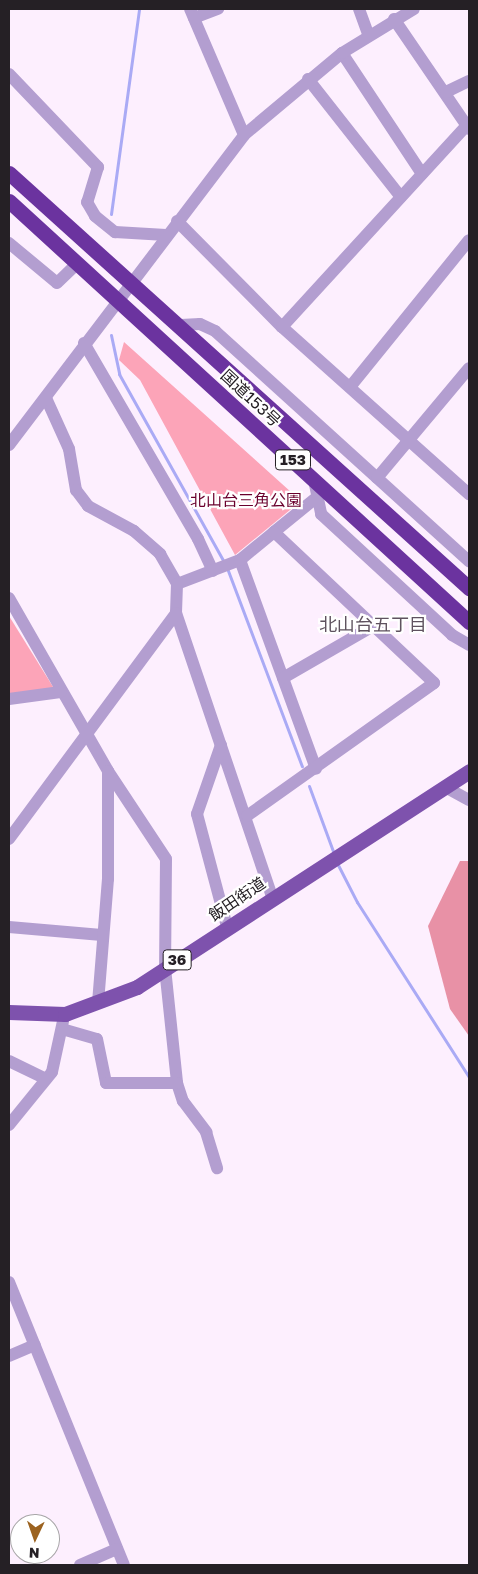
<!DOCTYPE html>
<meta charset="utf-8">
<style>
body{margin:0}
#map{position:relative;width:478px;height:1574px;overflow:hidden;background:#fdeffe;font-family:"Golos Text","Noto Sans JP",sans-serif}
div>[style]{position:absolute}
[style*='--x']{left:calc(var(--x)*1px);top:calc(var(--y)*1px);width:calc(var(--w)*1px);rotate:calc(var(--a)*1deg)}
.green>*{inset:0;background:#fca4b8}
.forest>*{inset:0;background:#e891a6}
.stream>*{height:3px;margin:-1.5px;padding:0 1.5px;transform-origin:1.5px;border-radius:1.5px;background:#aaaaf5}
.minor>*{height:12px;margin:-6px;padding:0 6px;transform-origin:6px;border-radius:6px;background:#b39ed0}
.major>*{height:15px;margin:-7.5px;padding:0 7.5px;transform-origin:7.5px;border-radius:7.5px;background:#7e52ad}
.highway>*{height:15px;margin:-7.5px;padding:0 7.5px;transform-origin:7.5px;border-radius:7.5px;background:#6b339f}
span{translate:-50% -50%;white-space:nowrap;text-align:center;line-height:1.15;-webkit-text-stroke:4.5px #fff;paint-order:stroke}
.shield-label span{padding:1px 4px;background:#fff;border:1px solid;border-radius:4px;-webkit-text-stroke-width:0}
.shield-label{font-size:15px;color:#252025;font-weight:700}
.street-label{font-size:16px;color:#252025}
.park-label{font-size:16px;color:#6a002d}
.neighbourhood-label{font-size:18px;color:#5f525f}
.frame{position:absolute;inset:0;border:10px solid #252025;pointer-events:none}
.north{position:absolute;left:10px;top:1514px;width:50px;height:50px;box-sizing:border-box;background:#fff;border:1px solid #a8a6a8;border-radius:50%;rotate:183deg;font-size:14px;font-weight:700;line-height:20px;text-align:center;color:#252025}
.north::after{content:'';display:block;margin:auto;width:18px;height:22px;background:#9c6320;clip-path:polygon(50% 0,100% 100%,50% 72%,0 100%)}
</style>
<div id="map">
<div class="green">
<i style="clip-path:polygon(124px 342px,301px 501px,235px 555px,140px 380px,119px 360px)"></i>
<i style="clip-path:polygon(9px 616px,55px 690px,9px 696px)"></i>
</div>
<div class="forest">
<i style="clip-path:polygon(460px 861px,469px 861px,469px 1036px,450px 1009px,428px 926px)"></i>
</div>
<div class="stream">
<i style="--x:111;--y:214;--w:207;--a:-82.2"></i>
<i style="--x:111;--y:335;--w:40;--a:78"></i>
<i style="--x:119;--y:374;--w:215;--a:60.8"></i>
<i style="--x:227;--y:568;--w:212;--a:69.3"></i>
<i style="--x:309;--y:786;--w:72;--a:69.8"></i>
<i style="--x:337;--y:863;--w:44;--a:62.9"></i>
<i style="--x:357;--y:902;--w:208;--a:57.4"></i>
</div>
<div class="minor">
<i style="--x:190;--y:9;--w:137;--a:66.8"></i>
<i style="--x:359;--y:9;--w:27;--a:70"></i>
<i style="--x:194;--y:18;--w:26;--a:-21"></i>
<i style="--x:394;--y:19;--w:133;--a:55.7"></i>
<i style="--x:342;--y:53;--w:145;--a:56.5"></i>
<i style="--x:9;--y:74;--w:129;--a:46.3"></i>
<i style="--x:98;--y:167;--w:37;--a:107"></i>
<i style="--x:87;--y:202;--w:16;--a:60"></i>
<i style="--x:95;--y:216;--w:26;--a:39"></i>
<i style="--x:115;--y:232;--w:51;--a:3.4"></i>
<i style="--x:308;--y:79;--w:150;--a:51.8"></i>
<i style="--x:446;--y:92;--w:25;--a:-26"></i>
<i style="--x:177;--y:221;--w:149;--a:45.3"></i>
<i style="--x:282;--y:327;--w:251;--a:41.8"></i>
<i style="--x:9;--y:243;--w:62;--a:39.8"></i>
<i style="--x:57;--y:283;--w:29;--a:-44"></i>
<i style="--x:181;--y:325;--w:19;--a:-3"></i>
<i style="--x:200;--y:324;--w:17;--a:25"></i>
<i style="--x:215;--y:331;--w:343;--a:42.2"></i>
<i style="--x:282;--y:327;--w:273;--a:-47.5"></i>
<i style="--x:84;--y:343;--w:227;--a:59.8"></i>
<i style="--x:198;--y:539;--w:35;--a:65"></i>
<i style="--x:350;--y:387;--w:189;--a:-51"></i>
<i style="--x:46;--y:398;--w:56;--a:65.7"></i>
<i style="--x:69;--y:449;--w:42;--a:80.3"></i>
<i style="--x:76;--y:490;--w:20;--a:53"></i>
<i style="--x:88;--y:506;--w:52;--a:28.5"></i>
<i style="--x:134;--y:531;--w:35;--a:41"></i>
<i style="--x:160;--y:554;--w:34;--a:60"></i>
<i style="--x:177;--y:584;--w:29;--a:92"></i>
<i style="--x:176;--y:613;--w:300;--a:71.3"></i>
<i style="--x:9;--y:445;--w:389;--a:-52.8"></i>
<i style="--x:244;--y:135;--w:128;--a:-39.9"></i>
<i style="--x:342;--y:53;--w:84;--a:-31.4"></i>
<i style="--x:377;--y:478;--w:143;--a:-50.1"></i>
<i style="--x:314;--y:480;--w:35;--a:78"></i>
<i style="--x:321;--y:514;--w:178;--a:42.7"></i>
<i style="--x:452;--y:635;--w:20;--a:30"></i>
<i style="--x:274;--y:532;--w:55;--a:-39.1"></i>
<i style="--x:240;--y:560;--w:222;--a:70"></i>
<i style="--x:177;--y:584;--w:67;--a:-20.9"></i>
<i style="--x:240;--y:560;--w:44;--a:-39.5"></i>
<i style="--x:274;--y:532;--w:220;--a:43.3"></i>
<i style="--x:434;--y:683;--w:229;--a:144.6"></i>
<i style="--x:9;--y:598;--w:199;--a:60.2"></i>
<i style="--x:108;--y:771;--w:105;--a:56.6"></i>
<i style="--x:166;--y:859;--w:109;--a:90.5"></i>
<i style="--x:165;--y:968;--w:116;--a:84"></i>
<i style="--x:177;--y:1083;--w:19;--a:72"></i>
<i style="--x:183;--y:1101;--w:39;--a:53"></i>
<i style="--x:206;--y:1132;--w:38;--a:73"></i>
<i style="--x:283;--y:678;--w:104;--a:-30"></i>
<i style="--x:9;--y:699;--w:52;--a:-7.7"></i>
<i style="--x:221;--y:745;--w:73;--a:109.2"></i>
<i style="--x:197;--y:814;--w:117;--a:75.1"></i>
<i style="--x:447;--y:788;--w:25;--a:29"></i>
<i style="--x:9;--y:839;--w:281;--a:-53.5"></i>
<i style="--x:9;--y:927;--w:93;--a:4.9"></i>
<i style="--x:98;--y:1003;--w:124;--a:-85.4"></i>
<i style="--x:108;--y:879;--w:108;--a:-90"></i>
<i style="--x:62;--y:1029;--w:36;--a:16"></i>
<i style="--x:97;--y:1039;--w:45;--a:78.4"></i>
<i style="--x:106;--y:1083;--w:71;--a:0"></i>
<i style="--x:9;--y:1061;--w:41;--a:25.9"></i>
<i style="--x:9;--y:1125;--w:68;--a:-50.9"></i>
<i style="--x:52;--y:1072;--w:52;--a:-77.8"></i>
<i style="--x:9;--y:1282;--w:305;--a:67.9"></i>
<i style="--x:9;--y:1356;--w:28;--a:-23"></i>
<i style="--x:80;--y:1565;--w:40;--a:-23.4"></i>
</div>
<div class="major">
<i style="--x:9;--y:1012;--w:56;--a:2"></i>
<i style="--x:65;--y:1014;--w:77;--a:-20.6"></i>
<i style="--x:137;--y:987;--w:396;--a:-33"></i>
</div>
<div class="highway">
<i style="--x:9;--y:173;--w:620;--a:42.06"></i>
<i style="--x:9;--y:201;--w:624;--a:42.47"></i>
</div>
<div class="shield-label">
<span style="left:293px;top:460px">153</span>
<span style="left:177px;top:960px">36</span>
</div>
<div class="street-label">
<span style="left:251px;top:398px;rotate:43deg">国道153号</span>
<span style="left:237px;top:899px;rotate:-34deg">飯田街道</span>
</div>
<div class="park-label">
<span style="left:246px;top:500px">北山台三角公園</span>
</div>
<div class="neighbourhood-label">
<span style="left:373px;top:624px">北山台五丁目</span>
</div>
<div class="frame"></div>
<div class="north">N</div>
</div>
